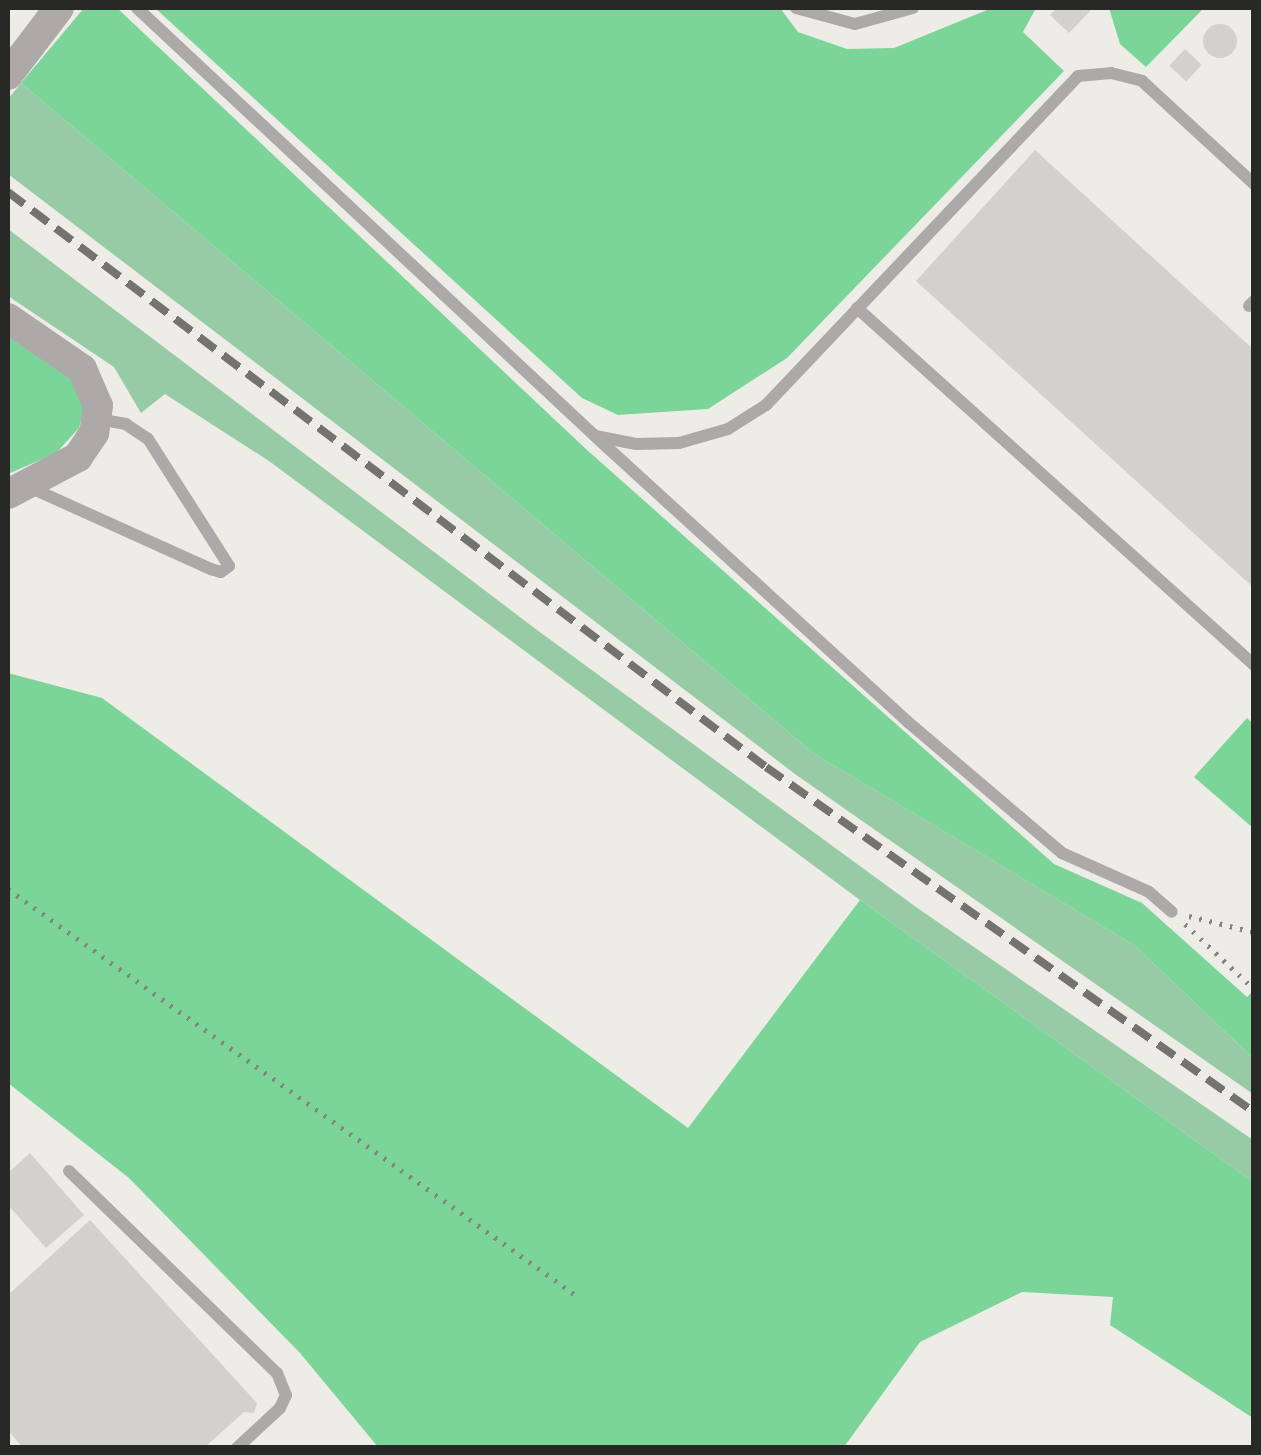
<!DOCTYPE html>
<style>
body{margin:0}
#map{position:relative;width:1261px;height:1455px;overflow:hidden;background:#eeece6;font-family:"DM Sans",sans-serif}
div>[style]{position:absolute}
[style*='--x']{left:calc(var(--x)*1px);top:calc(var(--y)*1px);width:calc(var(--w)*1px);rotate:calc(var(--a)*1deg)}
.green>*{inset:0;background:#96cba5}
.forest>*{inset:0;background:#7cd598}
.building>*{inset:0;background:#d3d1cb;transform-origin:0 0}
.round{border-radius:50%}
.path>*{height:5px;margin-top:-2.5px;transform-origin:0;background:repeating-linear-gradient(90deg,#858480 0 2.5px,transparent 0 10.5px)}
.service>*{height:12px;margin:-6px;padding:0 6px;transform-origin:6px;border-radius:6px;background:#aca9a8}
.tertiary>*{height:30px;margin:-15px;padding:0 15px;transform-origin:15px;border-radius:15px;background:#aca9a8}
.rail>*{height:8px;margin-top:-4px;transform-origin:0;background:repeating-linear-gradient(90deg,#747370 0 20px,transparent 0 30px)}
span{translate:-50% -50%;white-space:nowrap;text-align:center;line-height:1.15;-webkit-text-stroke:8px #fff;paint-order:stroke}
.frame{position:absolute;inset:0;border:10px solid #282826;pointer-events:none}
</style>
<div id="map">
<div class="green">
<i style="clip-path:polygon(21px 83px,813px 753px,1134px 945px,1253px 1058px,1253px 1094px,795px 774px,8px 174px,8px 99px)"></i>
<i style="clip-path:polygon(8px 229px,537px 630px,916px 907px,1253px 1140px,1253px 1182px,860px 900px,269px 461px,165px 394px,141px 413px,114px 367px,8px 296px)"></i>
</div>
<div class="forest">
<i style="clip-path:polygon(84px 8px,117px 8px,587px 450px,1054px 864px,1142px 903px,1247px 997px,1253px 991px,1253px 1058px,1134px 945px,813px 753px,21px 83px)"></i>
<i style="clip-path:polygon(155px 8px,780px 8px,798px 32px,847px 49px,894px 48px,992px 8px,1036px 8px,1023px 32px,1064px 71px,787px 358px,708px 409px,618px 415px,582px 398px)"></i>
<i style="clip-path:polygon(1109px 8px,1204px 8px,1146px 67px,1120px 44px)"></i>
<i style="clip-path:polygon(8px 328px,62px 365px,85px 405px,79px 428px,56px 453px,8px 474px)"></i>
<i style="clip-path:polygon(8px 673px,102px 698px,688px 1128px,860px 900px,1253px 1182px,1253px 1418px,1110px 1325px,1113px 1297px,1022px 1292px,920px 1342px,844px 1447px,378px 1447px,300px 1353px,129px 1178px,8px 1083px)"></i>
<i style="clip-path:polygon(1247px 718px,1253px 724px,1253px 828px,1194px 777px)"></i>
</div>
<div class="building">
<i style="clip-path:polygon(1057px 8px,1093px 8px,1069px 33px,1050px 15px)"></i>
<i class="round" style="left:1203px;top:24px;width:34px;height:34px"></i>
<i style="left:1185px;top:49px;width:23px;height:23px;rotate:43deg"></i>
<i style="clip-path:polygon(1035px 150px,1254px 350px,1254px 588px,916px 281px)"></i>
<i style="clip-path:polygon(30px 1153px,84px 1215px,46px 1248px,8px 1205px,8px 1173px)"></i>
<i style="clip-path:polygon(90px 1220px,257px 1403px,254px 1413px,244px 1412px,204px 1448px,23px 1448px,8px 1430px,8px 1295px)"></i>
</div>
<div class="path">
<i style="--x:8;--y:889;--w:700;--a:35.58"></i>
<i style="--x:1189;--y:916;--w:67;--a:13.8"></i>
<i style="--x:1185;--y:924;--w:95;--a:43.3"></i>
</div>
<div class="service">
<i style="--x:137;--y:8;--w:627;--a:43.06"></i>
<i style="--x:595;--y:436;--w:42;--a:11"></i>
<i style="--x:636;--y:444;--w:43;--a:-1.3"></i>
<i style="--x:679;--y:443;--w:51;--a:-15.9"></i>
<i style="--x:728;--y:429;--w:45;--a:-32.3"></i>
<i style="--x:766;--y:405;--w:453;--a:-46.5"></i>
<i style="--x:1078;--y:76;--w:33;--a:-5"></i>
<i style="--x:1111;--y:73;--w:32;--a:14"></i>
<i style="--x:1142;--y:81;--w:152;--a:42.6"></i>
<i style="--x:796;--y:8;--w:61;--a:15.2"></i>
<i style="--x:855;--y:24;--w:60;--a:-15.4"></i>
<i style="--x:1249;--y:306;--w:7;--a:-45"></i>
<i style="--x:857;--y:308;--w:534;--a:41.96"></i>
<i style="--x:597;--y:438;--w:421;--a:42.4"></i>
<i style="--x:908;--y:722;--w:202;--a:40.4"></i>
<i style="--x:1062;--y:853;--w:95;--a:24.1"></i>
<i style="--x:1149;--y:892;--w:30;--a:41"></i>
<i style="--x:29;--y:487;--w:200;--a:24.3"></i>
<i style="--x:211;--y:569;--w:10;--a:17"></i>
<i style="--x:221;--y:572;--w:10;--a:-37"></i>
<i style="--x:229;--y:566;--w:151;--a:-122.5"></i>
<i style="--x:148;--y:439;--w:27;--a:-146"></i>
<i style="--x:126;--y:424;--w:28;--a:-170"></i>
<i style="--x:69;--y:1171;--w:290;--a:44.2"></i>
<i style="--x:277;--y:1373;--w:24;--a:68"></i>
<i style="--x:286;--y:1395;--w:14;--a:115"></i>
<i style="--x:280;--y:1408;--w:59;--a:137.1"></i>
</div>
<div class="tertiary">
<i style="--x:8;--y:75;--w:84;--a:-52.7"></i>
<i style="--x:8;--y:318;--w:90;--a:34.6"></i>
<i style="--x:82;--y:369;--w:40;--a:66.6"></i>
<i style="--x:98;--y:406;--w:27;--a:98"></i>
<i style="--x:94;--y:433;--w:29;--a:124"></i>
<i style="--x:78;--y:457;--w:79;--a:152.1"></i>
</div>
<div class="rail">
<i style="--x:8;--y:192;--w:951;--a:37.18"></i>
<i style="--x:766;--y:767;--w:598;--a:35.26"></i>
</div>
<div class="frame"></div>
</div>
